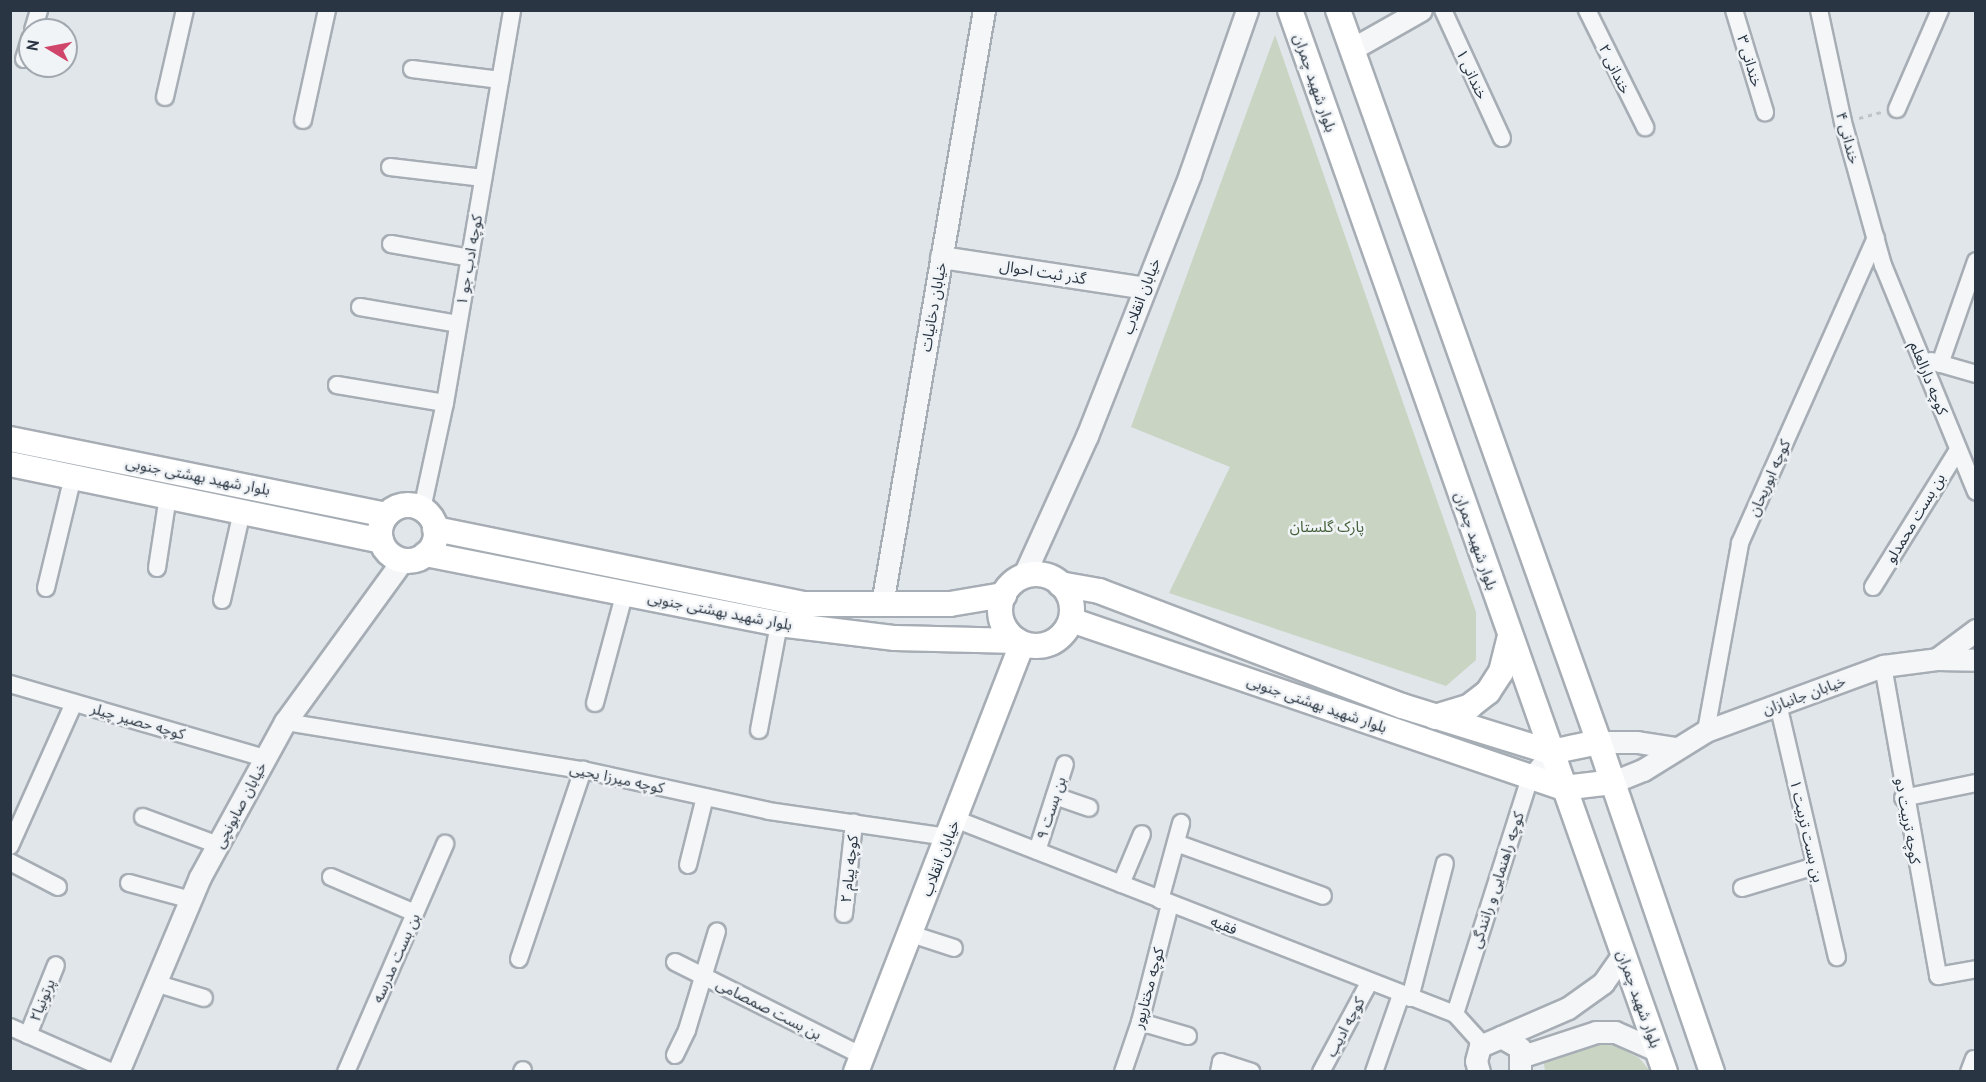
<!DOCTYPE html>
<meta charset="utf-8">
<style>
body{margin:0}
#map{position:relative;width:1986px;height:1082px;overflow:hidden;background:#e1e6ea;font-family:"PT Sans","Noto Sans Arabic",sans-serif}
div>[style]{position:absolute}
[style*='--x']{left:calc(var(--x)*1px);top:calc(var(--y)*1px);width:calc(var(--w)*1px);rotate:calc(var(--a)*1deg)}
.green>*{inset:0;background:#c9d4c3}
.path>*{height:3px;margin-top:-1.5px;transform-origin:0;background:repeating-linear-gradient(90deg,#bfc4c9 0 4.5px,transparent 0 9px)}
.roads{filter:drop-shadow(2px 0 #a6adb4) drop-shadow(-2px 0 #a6adb4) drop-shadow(0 2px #a6adb4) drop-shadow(0 -2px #a6adb4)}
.minor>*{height:16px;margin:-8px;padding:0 8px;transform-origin:8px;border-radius:8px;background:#f4f6f8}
.tertiary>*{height:21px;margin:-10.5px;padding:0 10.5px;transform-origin:10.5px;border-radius:10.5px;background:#f4f6f8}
.secondary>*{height:24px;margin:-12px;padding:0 12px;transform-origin:12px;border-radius:12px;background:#fff}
.secondary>.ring{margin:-12px;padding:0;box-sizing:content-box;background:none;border:24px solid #fff;border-radius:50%}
span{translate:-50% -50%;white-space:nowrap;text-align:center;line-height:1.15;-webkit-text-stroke:5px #f1f4f7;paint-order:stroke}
.street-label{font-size:15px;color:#293542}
.park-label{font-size:15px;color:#425e37}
.frame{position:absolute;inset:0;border:12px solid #293542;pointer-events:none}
.north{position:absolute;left:18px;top:18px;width:60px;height:60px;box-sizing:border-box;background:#f1f4f7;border:2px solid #a1a8af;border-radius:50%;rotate:280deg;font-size:16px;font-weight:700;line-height:24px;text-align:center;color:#293542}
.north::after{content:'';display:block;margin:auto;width:21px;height:27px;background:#cf466a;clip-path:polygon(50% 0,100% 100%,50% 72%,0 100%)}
</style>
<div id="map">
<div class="green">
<i style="clip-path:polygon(1275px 35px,1476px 612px,1476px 660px,1446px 686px,1169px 593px,1230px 467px,1131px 427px)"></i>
<i style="clip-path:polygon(1610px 1043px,1639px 1058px,1650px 1071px,1545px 1071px,1543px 1058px,1582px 1046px)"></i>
</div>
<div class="path">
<i style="--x:1859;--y:118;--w:24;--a:-15"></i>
</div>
<div class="roads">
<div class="minor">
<i style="--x:1443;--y:10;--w:141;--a:65.3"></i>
<i style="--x:1587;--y:10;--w:131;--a:63.6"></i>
<i style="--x:1734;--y:10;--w:107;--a:73.1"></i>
<i style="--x:1819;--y:10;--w:115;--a:77.9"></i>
<i style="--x:1843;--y:122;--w:148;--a:74.4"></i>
<i style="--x:1883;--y:265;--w:245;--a:67.7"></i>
<i style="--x:33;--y:30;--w:21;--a:-73"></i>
<i style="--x:24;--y:59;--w:21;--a:-73"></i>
<i style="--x:412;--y:69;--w:89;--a:7.1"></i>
<i style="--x:165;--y:97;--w:89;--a:-77.1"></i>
<i style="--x:1897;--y:109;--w:108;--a:-66.5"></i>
<i style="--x:303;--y:120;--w:113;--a:-77.7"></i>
<i style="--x:390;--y:167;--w:94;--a:6.7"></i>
<i style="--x:391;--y:244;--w:80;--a:10"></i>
<i style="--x:360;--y:307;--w:99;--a:9.8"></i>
<i style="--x:1931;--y:361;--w:47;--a:16.1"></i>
<i style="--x:1940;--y:364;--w:109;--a:-70.7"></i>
<i style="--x:337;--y:385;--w:109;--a:9.5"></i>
<i style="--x:422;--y:509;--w:108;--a:-77.8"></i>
<i style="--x:445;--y:403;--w:399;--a:-80.3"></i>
<i style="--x:157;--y:568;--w:73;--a:-81.3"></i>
<i style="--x:1873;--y:587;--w:161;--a:-58.2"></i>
<i style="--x:46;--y:588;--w:115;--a:-76.4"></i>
<i style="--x:222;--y:600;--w:91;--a:-77.3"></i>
<i style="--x:1883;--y:666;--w:315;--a:79.9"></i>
<i style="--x:1938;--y:976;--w:39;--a:-10"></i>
<i style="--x:10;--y:684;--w:266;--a:16.2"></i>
<i style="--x:595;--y:703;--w:115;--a:-74.9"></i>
<i style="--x:1778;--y:704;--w:260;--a:76.9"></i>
<i style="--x:285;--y:722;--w:302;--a:9.2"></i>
<i style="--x:583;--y:770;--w:190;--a:12.4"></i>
<i style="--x:769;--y:811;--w:181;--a:8.3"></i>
<i style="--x:759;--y:730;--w:108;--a:-79.3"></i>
<i style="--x:1706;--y:731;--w:191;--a:-79.7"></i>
<i style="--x:1740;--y:543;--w:334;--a:-66"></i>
<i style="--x:1055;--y:796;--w:36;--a:19"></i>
<i style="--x:1903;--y:798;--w:75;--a:-11.6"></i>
<i style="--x:143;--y:817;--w:80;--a:20.5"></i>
<i style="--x:955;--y:819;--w:537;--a:21.31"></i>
<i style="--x:1455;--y:1014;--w:40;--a:48"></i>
<i style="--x:1176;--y:843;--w:156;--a:19.8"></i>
<i style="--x:10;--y:846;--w:157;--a:-65.9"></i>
<i style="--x:1037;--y:851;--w:91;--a:-72.2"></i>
<i style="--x:10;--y:862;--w:54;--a:27.5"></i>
<i style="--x:688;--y:865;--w:70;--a:-76"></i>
<i style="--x:331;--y:877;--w:91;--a:23.2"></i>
<i style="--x:129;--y:883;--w:64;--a:15.3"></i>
<i style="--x:1121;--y:884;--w:54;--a:-67.2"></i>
<i style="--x:1742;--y:888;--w:76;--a:-16.8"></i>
<i style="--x:1160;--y:900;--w:80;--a:-74.7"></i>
<i style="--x:844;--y:914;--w:92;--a:-83.7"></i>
<i style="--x:911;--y:934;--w:45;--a:18"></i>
<i style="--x:519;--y:959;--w:200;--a:-71.3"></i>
<i style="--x:675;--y:962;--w:210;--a:26.6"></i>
<i style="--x:155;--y:983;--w:51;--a:17"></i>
<i style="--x:1410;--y:998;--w:139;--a:-75.5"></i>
<i style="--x:1455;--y:1014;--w:249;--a:-72.4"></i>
<i style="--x:1530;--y:777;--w:33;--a:-50"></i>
<i style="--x:1140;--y:1022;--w:50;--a:16.3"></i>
<i style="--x:10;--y:1027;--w:111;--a:23.8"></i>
<i style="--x:28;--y:1035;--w:75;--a:-68.2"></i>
<i style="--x:675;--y:1055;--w:28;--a:-64"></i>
<i style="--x:687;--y:1030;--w:103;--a:-73.1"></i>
<i style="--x:346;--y:1072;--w:249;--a:-66.5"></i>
<i style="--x:522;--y:1072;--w:2;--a:-63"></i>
<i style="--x:1123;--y:1072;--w:53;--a:-71.2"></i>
<i style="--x:1140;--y:1022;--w:122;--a:-75.7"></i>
<i style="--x:1219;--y:1072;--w:10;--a:-79"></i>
<i style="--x:1221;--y:1062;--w:32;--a:18"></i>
<i style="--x:1321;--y:1072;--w:101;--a:-61.7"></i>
<i style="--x:1374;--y:1072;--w:82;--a:-70.7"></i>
<i style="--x:1969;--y:1072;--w:14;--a:-69"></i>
</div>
<div class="tertiary">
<i style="--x:1352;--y:49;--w:79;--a:-29.5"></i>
<i style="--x:941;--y:257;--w:206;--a:8.6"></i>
<i style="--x:1023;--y:577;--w:155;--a:-65.6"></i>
<i style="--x:1087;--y:436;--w:282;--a:-68.5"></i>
<i style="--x:1190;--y:174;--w:174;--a:-70.8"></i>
<i style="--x:882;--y:604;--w:603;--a:-80.26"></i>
<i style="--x:1937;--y:659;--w:49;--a:-36.6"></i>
<i style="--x:1599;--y:742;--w:38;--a:0"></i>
<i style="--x:1637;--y:742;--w:38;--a:9"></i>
<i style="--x:1613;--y:782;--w:32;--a:-22"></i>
<i style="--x:1643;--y:770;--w:74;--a:-31.8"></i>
<i style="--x:1706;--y:731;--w:189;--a:-20.2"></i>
<i style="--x:1883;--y:666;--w:54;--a:-7.4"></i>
<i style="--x:1937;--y:659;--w:39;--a:1"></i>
<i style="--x:1501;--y:1037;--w:73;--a:-23.4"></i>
<i style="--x:1568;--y:1008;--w:43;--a:-35.5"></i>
<i style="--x:1603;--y:983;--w:35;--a:-55"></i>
<i style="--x:1523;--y:1056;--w:77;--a:-18.2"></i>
<i style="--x:1596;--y:1032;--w:19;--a:0"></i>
<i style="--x:1615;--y:1032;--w:47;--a:23.8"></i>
<i style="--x:118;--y:1072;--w:212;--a:-67.2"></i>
<i style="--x:200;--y:877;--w:177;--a:-61.3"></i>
<i style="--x:285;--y:722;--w:199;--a:-54"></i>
<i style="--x:1479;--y:1072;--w:11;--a:-105"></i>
<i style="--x:1476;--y:1061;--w:16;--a:-75"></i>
<i style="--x:1480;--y:1046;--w:23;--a:-23"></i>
<i style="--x:1501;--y:1037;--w:22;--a:30"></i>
<i style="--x:1520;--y:1048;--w:24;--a:90"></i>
</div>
<div class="secondary">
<i style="--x:1290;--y:10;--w:1126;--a:70.55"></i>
<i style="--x:1338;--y:10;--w:777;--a:70.38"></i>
<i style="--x:1599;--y:742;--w:349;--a:71.1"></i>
<i style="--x:10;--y:439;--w:384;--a:11.4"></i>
<i style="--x:10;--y:464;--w:379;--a:11.7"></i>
<i class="ring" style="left:380px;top:505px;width:32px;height:32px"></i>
<i style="--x:435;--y:529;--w:378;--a:11.5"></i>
<i style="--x:805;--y:604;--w:145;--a:0"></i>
<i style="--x:950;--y:604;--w:55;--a:-9.5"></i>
<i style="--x:426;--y:554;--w:360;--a:11.2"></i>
<i style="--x:779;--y:624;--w:117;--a:6.9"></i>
<i style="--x:895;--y:638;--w:123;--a:1.4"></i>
<i class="ring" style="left:1000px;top:574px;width:48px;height:48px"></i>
<i style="--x:1060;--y:584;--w:40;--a:10"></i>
<i style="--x:1099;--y:591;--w:324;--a:20.8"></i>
<i style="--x:1402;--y:706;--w:156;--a:17.2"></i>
<i style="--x:1551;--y:752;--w:49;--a:-11.8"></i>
<i style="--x:1071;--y:620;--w:520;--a:18.85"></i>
<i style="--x:1563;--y:788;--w:50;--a:-6.8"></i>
<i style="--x:1435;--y:717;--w:37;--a:-17"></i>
<i style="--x:1470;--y:706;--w:23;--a:-38"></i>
<i style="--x:1488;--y:692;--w:24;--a:-57"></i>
<i style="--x:1501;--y:672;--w:37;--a:-76"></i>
<i style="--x:856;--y:1072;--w:459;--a:-68.8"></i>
</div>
</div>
<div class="street-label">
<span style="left:1750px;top:61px;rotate:73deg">خندانی ۳</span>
<span style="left:1615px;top:69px;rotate:64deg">خندانی ۲</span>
<span style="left:1472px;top:74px;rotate:65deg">خندانی ۱</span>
<span style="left:1315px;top:83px;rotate:71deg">بلوار شهید چمران</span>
<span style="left:1848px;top:138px;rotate:75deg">خندانی ۴</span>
<span style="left:469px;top:260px;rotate:-80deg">کوچه ادب جو ۱</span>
<span style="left:1043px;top:272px;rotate:9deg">گذر ثبت احوال</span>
<span style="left:1141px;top:296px;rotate:-69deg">خیابان انقلاب</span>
<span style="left:933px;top:307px;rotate:-80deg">خیابان دخانیات</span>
<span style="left:1929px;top:378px;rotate:68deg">کوچه دارالعلم</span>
<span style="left:198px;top:476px;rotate:11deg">بلوار شهید بهشتی جنوبی</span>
<span style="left:1769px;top:478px;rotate:-66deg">کوچه ابوریحان</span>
<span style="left:1915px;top:518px;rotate:-59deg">بن بست محمدلو</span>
<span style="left:1476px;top:541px;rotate:71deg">بلوار شهید چمران</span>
<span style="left:720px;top:611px;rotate:11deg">بلوار شهید بهشتی جنوبی</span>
<span style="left:1804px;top:695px;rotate:-20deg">خیابان جانبازان</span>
<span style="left:1317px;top:704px;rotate:19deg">بلوار شهید بهشتی جنوبی</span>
<span style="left:138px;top:721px;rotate:16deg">کوچه حصیر چیلر</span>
<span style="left:617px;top:778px;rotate:12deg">کوچه میرزا یحیی</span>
<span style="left:240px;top:805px;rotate:-62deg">خیابان صابونچی</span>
<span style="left:1051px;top:808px;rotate:-72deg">بن بست ۹</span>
<span style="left:1908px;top:821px;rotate:80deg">کوچه تربیت دو</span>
<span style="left:1807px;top:831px;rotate:77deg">بن بست تربیت ۱</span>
<span style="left:940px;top:858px;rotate:-69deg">خیابان انقلاب</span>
<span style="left:849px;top:869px;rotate:-84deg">کوچه پیام ۲</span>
<span style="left:1497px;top:880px;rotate:-72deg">کوچه راهنمایی و رانندگی</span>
<span style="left:1224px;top:925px;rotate:22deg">فقیه</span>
<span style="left:396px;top:958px;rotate:-66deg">بن بست مدرسه</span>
<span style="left:1148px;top:988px;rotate:-75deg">کوچه مختارپور</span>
<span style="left:1639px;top:999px;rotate:70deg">بلوار شهید چمران</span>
<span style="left:42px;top:1000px;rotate:-68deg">پرتونیا۲</span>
<span style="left:769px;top:1009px;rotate:27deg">بن بست صمصامی</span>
<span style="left:1345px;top:1027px;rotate:-62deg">کوچه ادیب</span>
</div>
<div class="park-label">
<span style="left:1327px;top:527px">پارک گلستان</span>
</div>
<div class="frame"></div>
<div class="north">N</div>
</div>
